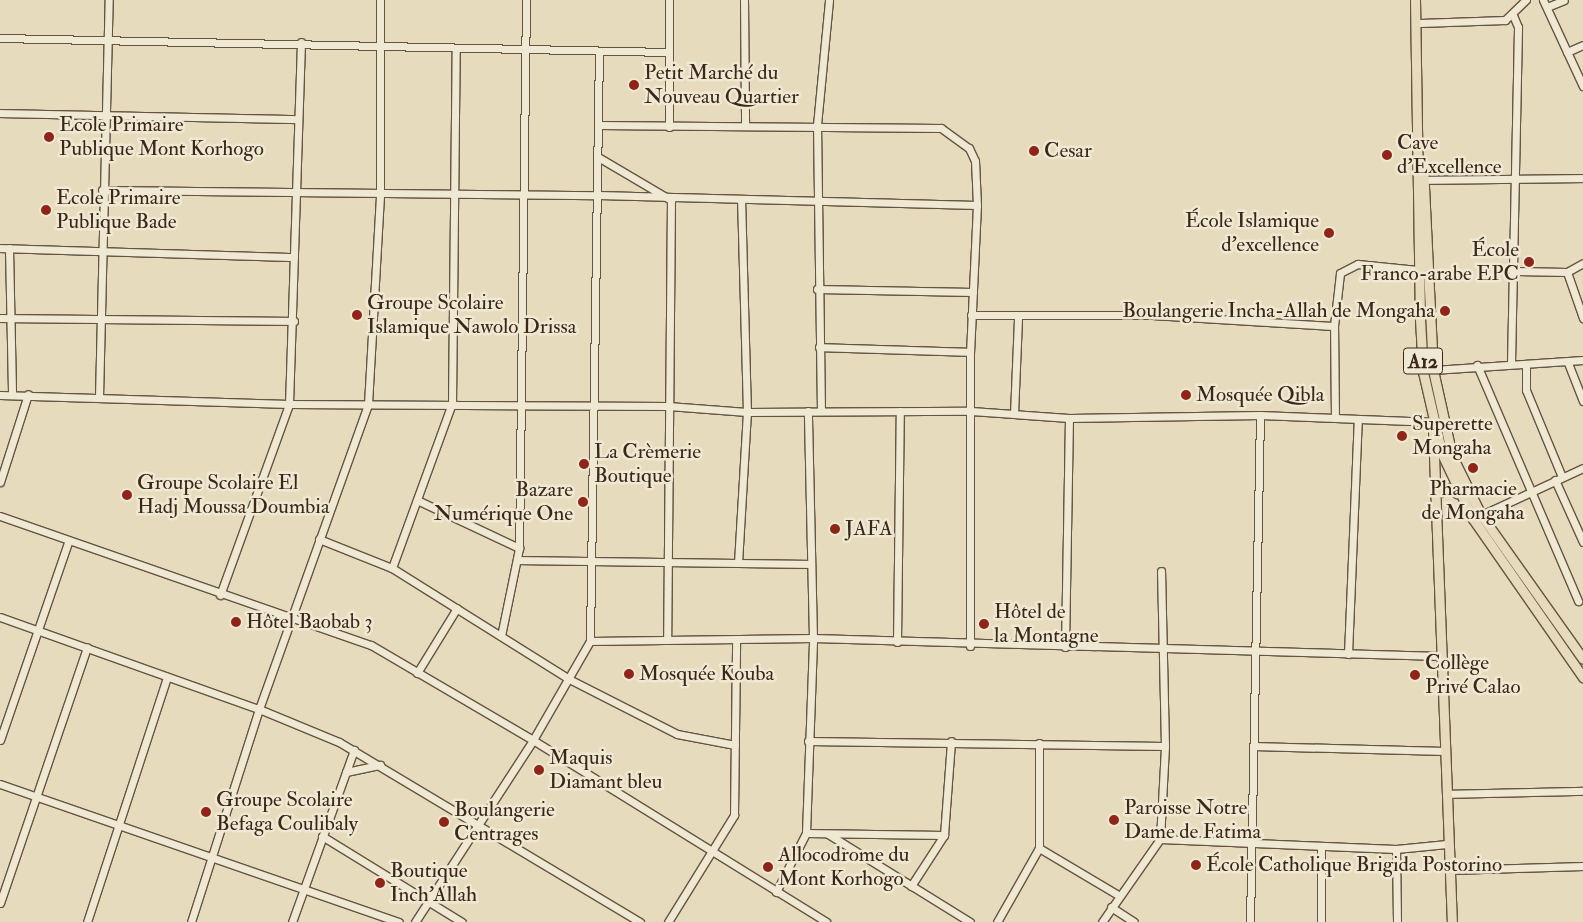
<!DOCTYPE html>
<meta charset="utf-8">
<style>
body{margin:0}
#map{position:relative;width:1583px;height:922px;overflow:hidden;background:#e6dbbc;font-family:"IM FELL Double Pica",serif}
div>[style]{position:absolute}
[style*='--x']{left:calc(var(--x)*1px);top:calc(var(--y)*1px);width:calc(var(--w)*1px);rotate:calc(var(--a)*1deg)}
.roads{filter:drop-shadow(1px 0 #665441) drop-shadow(-1px 0 #665441) drop-shadow(0 1px #665441) drop-shadow(0 -1px #665441)}
.minor>*{height:7px;margin:-3.5px;padding:0 3.5px;transform-origin:3.5px;border-radius:3.5px;background:#efe8d3}
.major>*{height:9px;margin:-4.5px;padding:0 4.5px;transform-origin:4.5px;border-radius:4.5px;background:#e6dbbc}
.dots>*{width:14px;height:14px;translate:-50% -50%;box-sizing:border-box;border:2px solid #efe8d3;border-radius:50%}
span{translate:-50% -50%;white-space:nowrap;text-align:center;line-height:1.15;-webkit-text-stroke:5px #efe8d3;paint-order:stroke}
.shield-label span{padding:1px 4px;background:#efe8d3;border:1px solid;border-radius:4px;-webkit-text-stroke-width:0}
.shield-label{font-size:20px;color:#3b2718;font-weight:700}
.poi-label{font-size:21px;color:#3b2718}
.left{translate:0 -50%;text-align:left}
.right{translate:-100% -50%;text-align:right}
</style>
<div id="map">
<div class="roads">
<div class="minor">
<i style="--x:744;--y:0;--w:126;--a:89.5"></i>
<i style="--x:1543;--y:0;--w:95;--a:65.1"></i>
<i style="--x:1547;--y:7;--w:18;--a:-22"></i>
<i style="--x:1420;--y:23;--w:85;--a:-2"></i>
<i style="--x:1505;--y:20;--w:29;--a:-44"></i>
<i style="--x:0;--y:38;--w:669;--a:1.2"></i>
<i style="--x:1567;--y:52;--w:17;--a:-24"></i>
<i style="--x:0;--y:113;--w:298;--a:1.2"></i>
<i style="--x:598;--y:125;--w:343;--a:0.5"></i>
<i style="--x:941;--y:128;--w:34;--a:36"></i>
<i style="--x:969;--y:148;--w:14;--a:65"></i>
<i style="--x:975;--y:161;--w:44;--a:87.4"></i>
<i style="--x:977;--y:205;--w:147;--a:92.7"></i>
<i style="--x:970;--y:352;--w:294;--a:90"></i>
<i style="--x:669;--y:127;--w:127;--a:-90"></i>
<i style="--x:598;--y:157;--w:85;--a:30.5"></i>
<i style="--x:671;--y:200;--w:440;--a:90.5"></i>
<i style="--x:1418;--y:180;--w:165;--a:-0.7"></i>
<i style="--x:102;--y:190;--w:495;--a:0.6"></i>
<i style="--x:597;--y:195;--w:380;--a:1.5"></i>
<i style="--x:0;--y:248;--w:294;--a:1.8"></i>
<i style="--x:9;--y:248;--w:146;--a:88.8"></i>
<i style="--x:1516;--y:271;--w:51;--a:1.1"></i>
<i style="--x:1567;--y:272;--w:18;--a:-29"></i>
<i style="--x:1567;--y:272;--w:49;--a:70.8"></i>
<i style="--x:817;--y:289;--w:156;--a:1.1"></i>
<i style="--x:971;--y:315;--w:181;--a:0"></i>
<i style="--x:1152;--y:315;--w:182;--a:3.5"></i>
<i style="--x:0;--y:318;--w:294;--a:0.6"></i>
<i style="--x:819;--y:347;--w:151;--a:1.9"></i>
<i style="--x:1511;--y:363;--w:336;--a:-88.8"></i>
<i style="--x:1518;--y:27;--w:13;--a:-113"></i>
<i style="--x:1568;--y:363;--w:41;--a:68.5"></i>
<i style="--x:1526;--y:364;--w:26;--a:90"></i>
<i style="--x:1526;--y:390;--w:94;--a:67.5"></i>
<i style="--x:1477;--y:365;--w:257;--a:66.8"></i>
<i style="--x:1433;--y:370;--w:150;--a:-3.8"></i>
<i style="--x:0;--y:395;--w:289;--a:1.8"></i>
<i style="--x:289;--y:404;--w:379;--a:0.3"></i>
<i style="--x:668;--y:406;--w:79;--a:4.3"></i>
<i style="--x:747;--y:412;--w:224;--a:-0.3"></i>
<i style="--x:971;--y:411;--w:98;--a:4.1"></i>
<i style="--x:1069;--y:418;--w:191;--a:-0.9"></i>
<i style="--x:1260;--y:415;--w:175;--a:2.3"></i>
<i style="--x:99;--y:397;--w:397;--a:-88.6"></i>
<i style="--x:821;--y:411;--w:286;--a:-90.8"></i>
<i style="--x:817;--y:125;--w:126;--a:-84.5"></i>
<i style="--x:1014;--y:414;--w:97;--a:-87.6"></i>
<i style="--x:1335;--y:418;--w:92;--a:-90.6"></i>
<i style="--x:1334;--y:326;--w:53;--a:-83.5"></i>
<i style="--x:1340;--y:273;--w:20;--a:-27"></i>
<i style="--x:1358;--y:264;--w:60;--a:5.7"></i>
<i style="--x:1555;--y:480;--w:68;--a:65.7"></i>
<i style="--x:0;--y:482;--w:92;--a:-72.3"></i>
<i style="--x:417;--y:500;--w:113;--a:25.2"></i>
<i style="--x:0;--y:516;--w:393;--a:19.2"></i>
<i style="--x:371;--y:645;--w:188;--a:30.4"></i>
<i style="--x:533;--y:740;--w:345;--a:31.8"></i>
<i style="--x:1477;--y:517;--w:117;--a:-24.8"></i>
<i style="--x:319;--y:539;--w:79;--a:21.7"></i>
<i style="--x:392;--y:568;--w:209;--a:32.1"></i>
<i style="--x:569;--y:679;--w:121;--a:27"></i>
<i style="--x:677;--y:734;--w:59;--a:10.7"></i>
<i style="--x:518;--y:560;--w:291;--a:0.8"></i>
<i style="--x:738;--y:563;--w:151;--a:-86.6"></i>
<i style="--x:747;--y:412;--w:212;--a:-91.6"></i>
<i style="--x:392;--y:568;--w:176;--a:-70"></i>
<i style="--x:452;--y:403;--w:355;--a:-89.4"></i>
<i style="--x:220;--y:595;--w:203;--a:-70.1"></i>
<i style="--x:289;--y:404;--w:362;--a:-88.1"></i>
<i style="--x:0;--y:617;--w:275;--a:19.6"></i>
<i style="--x:259;--y:709;--w:87;--a:22.4"></i>
<i style="--x:339;--y:742;--w:351;--a:30.9"></i>
<i style="--x:501;--y:636;--w:90;--a:-78.4"></i>
<i style="--x:519;--y:548;--w:548;--a:-89.27"></i>
<i style="--x:590;--y:641;--w:223;--a:-0.8"></i>
<i style="--x:813;--y:638;--w:628;--a:1.64"></i>
<i style="--x:897;--y:642;--w:231;--a:-89.3"></i>
<i style="--x:1065;--y:647;--w:229;--a:-89"></i>
<i style="--x:1348;--y:654;--w:235;--a:-87.6"></i>
<i style="--x:417;--y:673;--w:76;--a:-58.4"></i>
<i style="--x:0;--y:740;--w:209;--a:-71"></i>
<i style="--x:808;--y:741;--w:357;--a:0.8"></i>
<i style="--x:1039;--y:743;--w:105;--a:90"></i>
<i style="--x:1039;--y:848;--w:92;--a:30.7"></i>
<i style="--x:1253;--y:746;--w:192;--a:1.5"></i>
<i style="--x:346;--y:772;--w:35;--a:-12"></i>
<i style="--x:0;--y:784;--w:422;--a:19.1"></i>
<i style="--x:1446;--y:794;--w:137;--a:-1.3"></i>
<i style="--x:806;--y:833;--w:138;--a:0.8"></i>
<i style="--x:828;--y:834;--w:167;--a:31.8"></i>
<i style="--x:322;--y:836;--w:164;--a:31.6"></i>
<i style="--x:1160;--y:839;--w:236;--a:2.4"></i>
<i style="--x:1396;--y:849;--w:51;--a:-5.6"></i>
<i style="--x:1396;--y:849;--w:73;--a:89.2"></i>
<i style="--x:1450;--y:870;--w:133;--a:-1.7"></i>
<i style="--x:911;--y:886;--w:61;--a:-57.1"></i>
<i style="--x:944;--y:835;--w:94;--a:-85.7"></i>
<i style="--x:776;--y:892;--w:66;--a:-63"></i>
<i style="--x:806;--y:833;--w:195;--a:-87.9"></i>
<i style="--x:813;--y:638;--w:227;--a:-91.3"></i>
<i style="--x:0;--y:903;--w:270;--a:-71.2"></i>
<i style="--x:1111;--y:907;--w:27;--a:33"></i>
<i style="--x:87;--y:922;--w:258;--a:-71.9"></i>
<i style="--x:191;--y:922;--w:224;--a:-72.3"></i>
<i style="--x:259;--y:709;--w:324;--a:-70.3"></i>
<i style="--x:368;--y:404;--w:211;--a:-86.7"></i>
<i style="--x:380;--y:193;--w:193;--a:-90"></i>
<i style="--x:292;--y:922;--w:183;--a:-70.2"></i>
<i style="--x:415;--y:922;--w:217;--a:-57"></i>
<i style="--x:533;--y:740;--w:114;--a:-60.1"></i>
<i style="--x:590;--y:641;--w:590;--a:-89.13"></i>
<i style="--x:668;--y:922;--w:126;--a:-58.3"></i>
<i style="--x:734;--y:815;--w:176;--a:-89.3"></i>
<i style="--x:997;--y:922;--w:85;--a:-60.4"></i>
<i style="--x:1102;--y:922;--w:101;--a:-55.1"></i>
<i style="--x:1160;--y:839;--w:93;--a:-86.9"></i>
<i style="--x:1165;--y:746;--w:175;--a:-91.3"></i>
<i style="--x:1250;--y:922;--w:507;--a:-88.87"></i>
<i style="--x:1321;--y:922;--w:76;--a:-90"></i>
</div>
<div class="major">
<i style="--x:1415;--y:0;--w:319;--a:89.1"></i>
<i style="--x:1420;--y:319;--w:53;--a:86.8"></i>
<i style="--x:1423;--y:372;--w:84;--a:77"></i>
<i style="--x:1442;--y:454;--w:72;--a:64.5"></i>
<i style="--x:1473;--y:519;--w:193;--a:55.2"></i>
<i style="--x:1423;--y:166;--w:204;--a:87.2"></i>
<i style="--x:1433;--y:370;--w:88;--a:77.5"></i>
<i style="--x:1452;--y:456;--w:66;--a:63.8"></i>
<i style="--x:1481;--y:515;--w:176;--a:54.7"></i>
<i style="--x:1433;--y:430;--w:492;--a:87.8"></i>
<i style="--x:1435;--y:494;--w:16;--a:-22"></i>
<i style="--x:1450;--y:488;--w:9;--a:36"></i>
</div>
</div>
<div class="dots">
<i style="left:634px;top:85px;background:#8f2418"></i>
<i style="left:49px;top:137px;background:#8f2418"></i>
<i style="left:1034px;top:151px;background:#8f2418"></i>
<i style="left:1387px;top:155px;background:#8f2418"></i>
<i style="left:46px;top:210px;background:#8f2418"></i>
<i style="left:1329px;top:233px;background:#8f2418"></i>
<i style="left:1529px;top:262px;background:#8f2418"></i>
<i style="left:1445px;top:311px;background:#8f2418"></i>
<i style="left:357px;top:315px;background:#8f2418"></i>
<i style="left:1186px;top:395px;background:#8f2418"></i>
<i style="left:1402px;top:436px;background:#8f2418"></i>
<i style="left:584px;top:464px;background:#8f2418"></i>
<i style="left:1473px;top:468px;background:#8f2418"></i>
<i style="left:127px;top:495px;background:#8f2418"></i>
<i style="left:583px;top:502px;background:#8f2418"></i>
<i style="left:835px;top:529px;background:#8f2418"></i>
<i style="left:236px;top:622px;background:#8f2418"></i>
<i style="left:984px;top:624px;background:#8f2418"></i>
<i style="left:629px;top:674px;background:#8f2418"></i>
<i style="left:1415px;top:675px;background:#8f2418"></i>
<i style="left:539px;top:770px;background:#8f2418"></i>
<i style="left:206px;top:812px;background:#8f2418"></i>
<i style="left:1114px;top:820px;background:#8f2418"></i>
<i style="left:444px;top:822px;background:#8f2418"></i>
<i style="left:1196px;top:865px;background:#8f2418"></i>
<i style="left:768px;top:867px;background:#8f2418"></i>
<i style="left:380px;top:883px;background:#8f2418"></i>
</div>
<div class="shield-label">
<span style="left:1423px;top:361px">A12</span>
</div>
<div class="poi-label">
<span class="left" style="left:644px;top:85px">Petit Marché du<br>Nouveau Quartier</span>
<span class="left" style="left:59px;top:137px">Ecole Primaire<br>Publique Mont Korhogo</span>
<span class="left" style="left:1397px;top:155px">Cave<br>d'Excellence</span>
<span class="left" style="left:1044px;top:151px">Cesar</span>
<span class="left" style="left:56px;top:210px">Ecole Primaire<br>Publique Bade</span>
<span class="right" style="left:1319px;top:233px">École Islamique<br>d'excellence</span>
<span class="right" style="left:1519px;top:262px">École<br>Franco-arabe EPC</span>
<span class="left" style="left:367px;top:315px">Groupe Scolaire<br>Islamique Nawolo Drissa</span>
<span class="right" style="left:1435px;top:311px">Boulangerie Incha-Allah de Mongaha</span>
<span class="left" style="left:1196px;top:395px">Mosquée Qibla</span>
<span class="left" style="left:1412px;top:436px">Superette<br>Mongaha</span>
<span class="left" style="left:594px;top:464px">La Crèmerie<br>Boutique</span>
<span class="left" style="left:137px;top:495px">Groupe Scolaire El<br>Hadj Moussa Doumbia</span>
<span style="left:1473px;top:501px">Pharmacie<br>de Mongaha</span>
<span class="right" style="left:573px;top:502px">Bazare<br>Numérique One</span>
<span class="left" style="left:845px;top:529px">JAFA</span>
<span class="left" style="left:994px;top:624px">Hôtel de<br>la Montagne</span>
<span class="left" style="left:246px;top:622px">Hôtel Baobab 3</span>
<span class="left" style="left:1425px;top:675px">Collège<br>Privé Calao</span>
<span class="left" style="left:639px;top:674px">Mosquée Kouba</span>
<span class="left" style="left:549px;top:770px">Maquis<br>Diamant bleu</span>
<span class="left" style="left:216px;top:812px">Groupe Scolaire<br>Befaga Coulibaly</span>
<span class="left" style="left:1124px;top:820px">Paroisse Notre<br>Dame de Fatima</span>
<span class="left" style="left:454px;top:822px">Boulangerie<br>Centrages</span>
<span class="left" style="left:778px;top:867px">Allocodrome du<br>Mont Korhogo</span>
<span class="left" style="left:1206px;top:865px">École Catholique Brigida Postorino</span>
<span class="left" style="left:390px;top:883px">Boutique<br>Inch'Allah</span>
</div>
</div>
